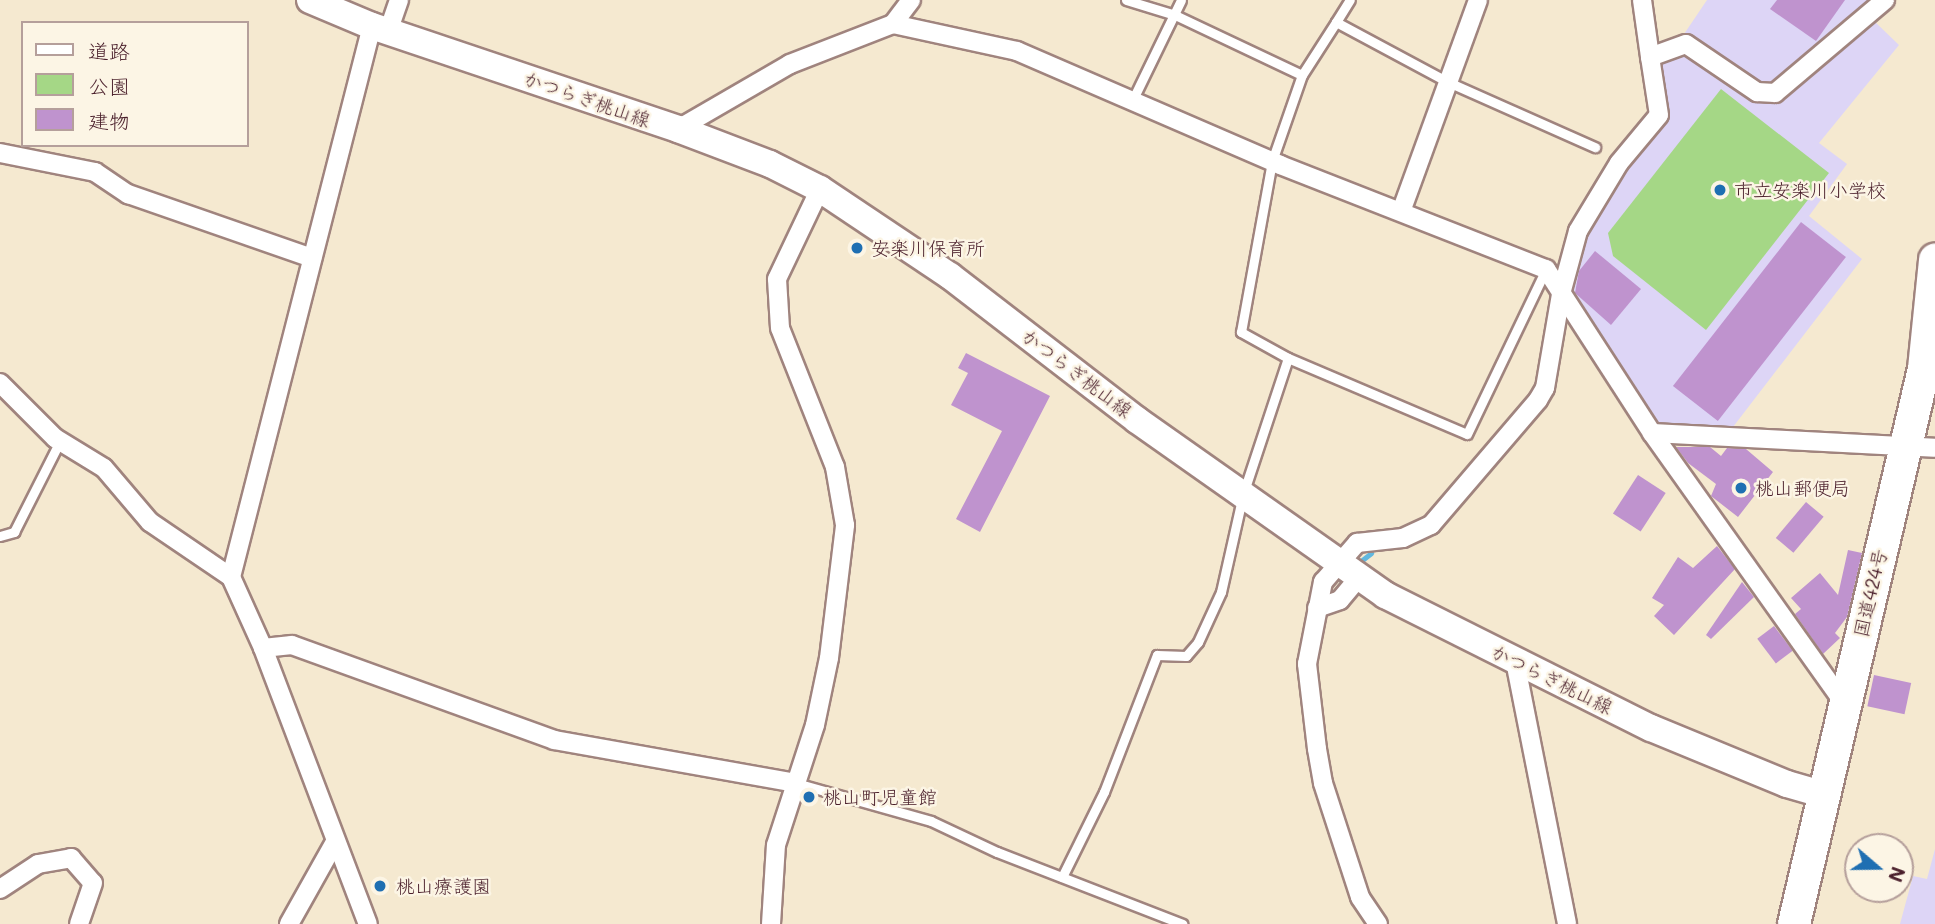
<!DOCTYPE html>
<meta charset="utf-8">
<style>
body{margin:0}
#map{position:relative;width:1935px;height:924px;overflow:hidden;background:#f5e9d0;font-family:Mali,"Klee One",sans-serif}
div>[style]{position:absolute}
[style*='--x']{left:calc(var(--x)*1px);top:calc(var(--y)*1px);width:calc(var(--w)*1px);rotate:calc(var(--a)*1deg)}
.built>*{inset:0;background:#ddd5f6}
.green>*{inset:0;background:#a5d786}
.stream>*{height:5px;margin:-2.5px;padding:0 2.5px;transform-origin:2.5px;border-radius:2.5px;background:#61b7de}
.building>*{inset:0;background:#bf93ce;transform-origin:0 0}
.roads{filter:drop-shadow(2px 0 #a0847e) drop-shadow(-2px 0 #a0847e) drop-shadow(0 2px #a0847e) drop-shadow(0 -2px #a0847e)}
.lane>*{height:9px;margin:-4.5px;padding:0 4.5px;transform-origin:4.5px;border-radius:4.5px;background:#fff}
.street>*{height:18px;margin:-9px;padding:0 9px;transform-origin:9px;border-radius:9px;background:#fff}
.primary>*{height:26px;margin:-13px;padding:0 13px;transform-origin:13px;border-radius:13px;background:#fff}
.highway>*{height:32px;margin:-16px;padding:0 16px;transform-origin:16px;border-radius:16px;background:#fff}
.dots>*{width:19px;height:19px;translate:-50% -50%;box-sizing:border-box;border:4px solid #fcf5e5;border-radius:50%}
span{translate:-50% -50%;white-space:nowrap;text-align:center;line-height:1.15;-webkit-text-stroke:5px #fcf5e5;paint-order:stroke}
.street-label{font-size:19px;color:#4a1f2b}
.poi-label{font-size:19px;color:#4a1f2b}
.left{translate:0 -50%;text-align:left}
.legend{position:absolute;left:21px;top:21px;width:228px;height:126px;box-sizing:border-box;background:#fcf5e5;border:2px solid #b59f9b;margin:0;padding:9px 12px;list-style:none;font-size:21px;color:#4a1f2b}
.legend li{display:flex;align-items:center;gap:14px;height:35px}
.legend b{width:35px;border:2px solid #b59f9b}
.north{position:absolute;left:1844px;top:833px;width:70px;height:70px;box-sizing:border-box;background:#fcf5e5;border:2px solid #b59f9b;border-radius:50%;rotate:110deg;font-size:19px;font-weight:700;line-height:28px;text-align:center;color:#4a1f2b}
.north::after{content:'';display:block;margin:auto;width:24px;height:32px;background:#1f6fb2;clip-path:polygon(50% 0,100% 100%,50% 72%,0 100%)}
</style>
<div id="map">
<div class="built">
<i style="clip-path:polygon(1707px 0,1895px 0,1872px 19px,1899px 45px,1819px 143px,1847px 164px,1809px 216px,1862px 259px,1733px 427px,1659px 424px,1571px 295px,1585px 226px,1667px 114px,1653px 50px,1678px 43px)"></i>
<i style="clip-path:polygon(1935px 849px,1935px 924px,1900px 924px,1913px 876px,1927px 879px)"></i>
</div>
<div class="green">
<i style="clip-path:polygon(1721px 89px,1829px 173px,1706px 330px,1613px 256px,1608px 233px)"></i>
</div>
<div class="stream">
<i style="--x:1357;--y:564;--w:18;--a:-38"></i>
<i style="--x:1333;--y:594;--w:18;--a:-52"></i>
</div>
<div class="building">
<i style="clip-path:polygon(1777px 0,1845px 0,1816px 41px,1770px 9px)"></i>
<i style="left:1801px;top:222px;width:57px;height:208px;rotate:38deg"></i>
<i style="clip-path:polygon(1595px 251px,1641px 289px,1611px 325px,1575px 293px,1579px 271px)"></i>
<i style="clip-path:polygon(966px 353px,1050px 396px,980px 532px,956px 519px,1002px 431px,951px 405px,968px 373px,958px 368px)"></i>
<i style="clip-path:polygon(1676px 447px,1710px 447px,1721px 456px,1727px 448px,1746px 449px,1773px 472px,1738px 517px,1711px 496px,1716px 484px,1688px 463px)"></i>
<i style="left:1638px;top:475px;width:33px;height:46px;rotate:33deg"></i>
<i style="left:1806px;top:502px;width:23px;height:47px;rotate:40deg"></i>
<i style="clip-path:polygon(1717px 546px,1735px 569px,1674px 635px,1654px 616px,1664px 605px,1652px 598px,1678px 557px,1693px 568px)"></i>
<i style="clip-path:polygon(1848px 550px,1862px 553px,1847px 617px,1835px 633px,1840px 638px,1823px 654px,1795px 614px,1801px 609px,1791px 598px,1820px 573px,1838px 595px)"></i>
<i style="clip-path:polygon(1742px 582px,1754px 597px,1711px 639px,1706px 635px)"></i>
<i style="left:1774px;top:626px;width:31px;height:21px;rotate:53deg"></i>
<i style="left:1874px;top:675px;width:38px;height:32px;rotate:12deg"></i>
</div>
<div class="roads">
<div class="lane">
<i style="--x:1126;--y:0;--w:51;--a:17"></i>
<i style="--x:1175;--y:15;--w:140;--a:25.3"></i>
<i style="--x:1336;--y:22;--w:26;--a:-58"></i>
<i style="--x:1132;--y:101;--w:112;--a:-64.1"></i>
<i style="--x:1288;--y:358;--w:54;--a:-151"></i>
<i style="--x:1241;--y:332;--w:174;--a:-79.7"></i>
<i style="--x:1272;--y:161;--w:91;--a:-70.8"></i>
<i style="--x:1302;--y:75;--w:63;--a:-57.3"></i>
<i style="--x:1336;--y:22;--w:127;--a:28.2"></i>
<i style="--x:1448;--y:82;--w:161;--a:23.9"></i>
<i style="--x:0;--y:536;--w:15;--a:-16"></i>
<i style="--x:14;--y:532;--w:102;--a:-63.2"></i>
<i style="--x:796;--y:783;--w:140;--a:15.7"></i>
<i style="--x:931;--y:821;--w:73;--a:25.2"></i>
<i style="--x:997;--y:852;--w:199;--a:21.2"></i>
<i style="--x:1062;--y:877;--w:95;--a:-63.7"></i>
<i style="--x:1104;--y:792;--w:147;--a:-68.9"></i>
<i style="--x:1157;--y:655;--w:29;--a:2"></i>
<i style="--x:1186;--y:656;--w:18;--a:-49"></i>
<i style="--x:1198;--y:642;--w:55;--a:-65.3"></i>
<i style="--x:1221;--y:592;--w:100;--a:-77.3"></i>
<i style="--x:1243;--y:494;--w:143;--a:-71.7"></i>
<i style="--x:1288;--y:358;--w:194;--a:23"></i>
<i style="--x:1467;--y:434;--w:183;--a:-64.4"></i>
</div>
<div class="street">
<i style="--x:1642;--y:0;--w:58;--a:82"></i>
<i style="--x:893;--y:24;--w:30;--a:-53"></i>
<i style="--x:388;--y:32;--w:34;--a:-71"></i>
<i style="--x:678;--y:129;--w:129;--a:-30.1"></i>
<i style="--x:790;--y:64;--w:110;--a:-21.2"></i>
<i style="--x:893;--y:24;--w:127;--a:12.3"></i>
<i style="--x:1017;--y:51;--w:287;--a:23.4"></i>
<i style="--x:1280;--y:165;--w:286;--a:21.4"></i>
<i style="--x:1546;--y:269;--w:195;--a:57.1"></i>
<i style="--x:1652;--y:433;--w:331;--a:54.6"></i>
<i style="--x:0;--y:153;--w:97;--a:11.3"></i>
<i style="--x:95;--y:172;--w:40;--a:34"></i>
<i style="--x:128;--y:194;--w:195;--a:19.2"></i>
<i style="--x:1402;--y:209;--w:222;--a:-70"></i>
<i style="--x:0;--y:383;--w:78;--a:45"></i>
<i style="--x:55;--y:438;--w:57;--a:31.5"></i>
<i style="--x:104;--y:468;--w:71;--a:49.6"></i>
<i style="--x:150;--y:522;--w:98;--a:34.2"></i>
<i style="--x:231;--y:577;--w:78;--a:65.7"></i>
<i style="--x:263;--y:648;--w:295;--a:69.2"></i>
<i style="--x:1652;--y:433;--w:283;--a:3"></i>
<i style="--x:231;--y:577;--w:569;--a:-75.65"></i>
<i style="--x:1317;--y:608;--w:24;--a:-19"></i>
<i style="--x:1340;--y:600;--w:30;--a:-50"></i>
<i style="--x:263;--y:648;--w:29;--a:-6"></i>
<i style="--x:292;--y:645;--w:279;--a:19.9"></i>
<i style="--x:554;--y:740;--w:246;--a:10.1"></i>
<i style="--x:1515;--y:661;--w:268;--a:78.8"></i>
<i style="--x:0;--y:889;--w:45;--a:-33.3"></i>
<i style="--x:38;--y:864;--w:34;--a:-10"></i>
<i style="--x:71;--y:858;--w:33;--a:49"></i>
<i style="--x:93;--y:883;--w:43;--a:108.9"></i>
<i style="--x:289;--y:924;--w:94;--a:-60.7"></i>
<i style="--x:771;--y:924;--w:79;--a:-86.4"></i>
<i style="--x:776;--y:845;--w:126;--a:-72"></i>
<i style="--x:815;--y:725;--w:68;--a:-78.2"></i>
<i style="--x:829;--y:658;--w:134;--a:-83.1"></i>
<i style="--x:845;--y:525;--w:59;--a:-99.8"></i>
<i style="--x:835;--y:467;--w:149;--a:-111.6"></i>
<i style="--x:780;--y:328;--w:49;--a:-93.5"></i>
<i style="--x:777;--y:279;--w:100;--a:-64.5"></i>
<i style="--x:1378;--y:924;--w:32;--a:-124"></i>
<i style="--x:1360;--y:897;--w:120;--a:-108"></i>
<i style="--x:1323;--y:783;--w:35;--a:-100"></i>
<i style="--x:1317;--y:749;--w:86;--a:-96.7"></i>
<i style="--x:1307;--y:664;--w:84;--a:-79"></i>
<i style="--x:1323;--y:582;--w:52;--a:-48.9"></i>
<i style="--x:1357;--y:543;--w:46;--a:-6.2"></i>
<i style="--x:1403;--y:538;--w:31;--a:-25"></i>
<i style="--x:1431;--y:525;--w:165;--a:-49.4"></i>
<i style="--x:1538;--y:400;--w:14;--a:-60"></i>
<i style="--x:1545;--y:388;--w:95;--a:-80.3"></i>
<i style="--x:1561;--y:294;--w:65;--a:-74.9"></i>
<i style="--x:1578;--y:231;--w:79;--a:-58.9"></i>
<i style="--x:1619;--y:163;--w:62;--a:-50.2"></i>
<i style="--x:1659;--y:115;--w:59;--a:-98.8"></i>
<i style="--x:1650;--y:57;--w:38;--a:-20"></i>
<i style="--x:1686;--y:44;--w:86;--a:34.1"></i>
<i style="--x:1757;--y:92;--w:18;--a:3"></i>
<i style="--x:1775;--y:93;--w:144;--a:-40.2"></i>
</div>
<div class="primary">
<i style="--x:310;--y:0;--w:67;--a:22.8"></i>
<i style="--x:372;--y:26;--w:323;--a:18.6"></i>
<i style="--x:678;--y:129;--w:98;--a:20.8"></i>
<i style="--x:770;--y:164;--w:56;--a:26.6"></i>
<i style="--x:820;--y:189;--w:156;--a:33.8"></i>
<i style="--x:950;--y:276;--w:236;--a:37.6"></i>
<i style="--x:1137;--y:420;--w:304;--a:35.2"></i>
<i style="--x:1385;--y:595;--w:297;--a:26.6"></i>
<i style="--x:1651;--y:728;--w:147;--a:22.4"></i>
<i style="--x:1787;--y:784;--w:36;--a:16"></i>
</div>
<div class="highway">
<i style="--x:1794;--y:924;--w:570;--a:-76.82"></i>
<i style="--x:1924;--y:369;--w:110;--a:-84.2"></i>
</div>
</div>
<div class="dots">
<i style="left:1720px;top:190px;background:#1f6fb2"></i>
<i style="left:857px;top:248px;background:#1f6fb2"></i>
<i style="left:1741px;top:488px;background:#1f6fb2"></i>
<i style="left:809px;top:797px;background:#1f6fb2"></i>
<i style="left:380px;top:886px;background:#1f6fb2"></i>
</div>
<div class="street-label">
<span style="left:587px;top:99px;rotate:19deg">かつらぎ桃山線</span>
<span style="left:1077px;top:373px;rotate:37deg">かつらぎ桃山線</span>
<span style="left:1870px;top:593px;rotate:-77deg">国道424号</span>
<span style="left:1552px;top:679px;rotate:26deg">かつらぎ桃山線</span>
</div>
<div class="poi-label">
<span class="left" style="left:1734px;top:190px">市立安楽川小学校</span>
<span class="left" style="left:871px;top:248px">安楽川保育所</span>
<span class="left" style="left:1755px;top:488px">桃山郵便局</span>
<span class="left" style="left:823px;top:797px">桃山町児童館</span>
<span class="left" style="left:396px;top:886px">桃山療護園</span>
</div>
<ul class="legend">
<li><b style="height:9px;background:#fff"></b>道路</li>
<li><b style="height:19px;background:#a5d786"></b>公園</li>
<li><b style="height:19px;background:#bf93ce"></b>建物</li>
</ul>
<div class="north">N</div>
</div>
